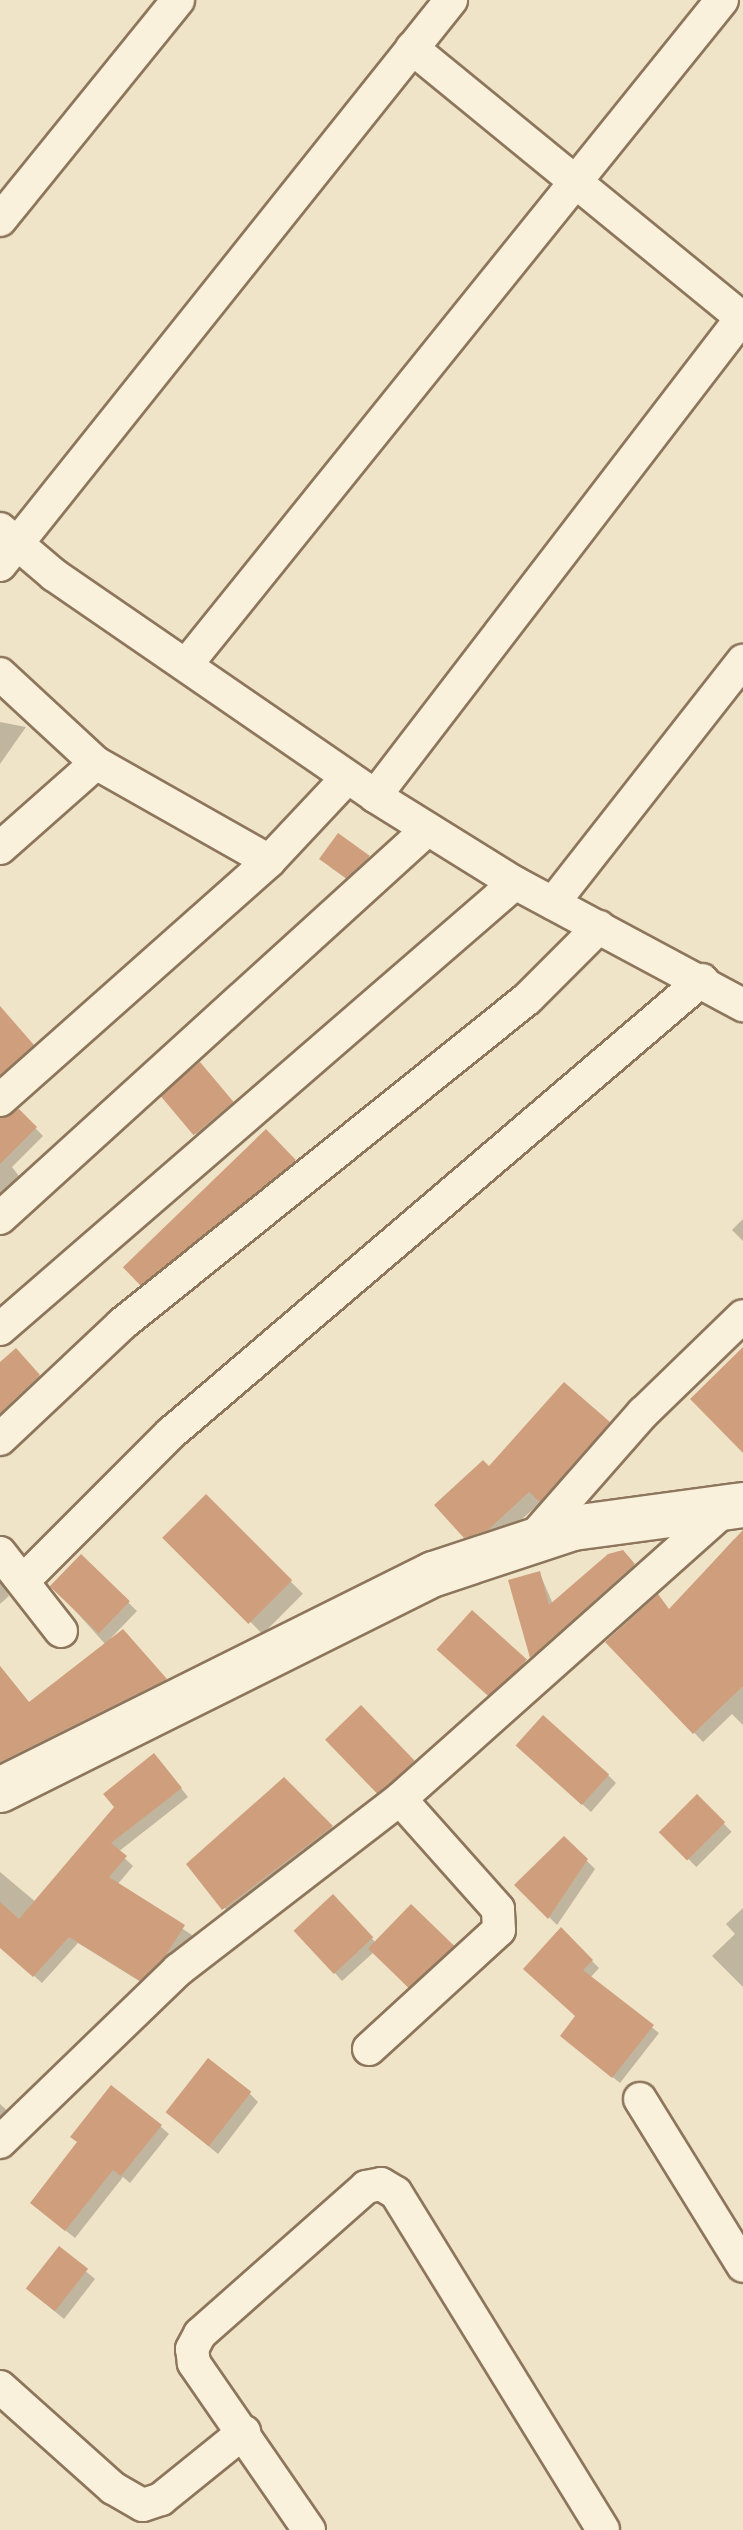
<!DOCTYPE html>
<style>
body{margin:0}
#map{position:relative;width:743px;height:2530px;overflow:hidden;background:#f0e4c8;font-family:Spectral,serif}
div>[style]{position:absolute}
[style*='--x']{left:calc(var(--x)*1px);top:calc(var(--y)*1px);width:calc(var(--w)*1px);rotate:calc(var(--a)*1deg)}
.shadow>*{inset:0;background:#0003;transform-origin:0 0}
.building>*{inset:0;background:#cf9f7d;transform-origin:0 0}
.roads{filter:drop-shadow(2px 0 #8d765c) drop-shadow(-2px 0 #8d765c) drop-shadow(0 2px #8d765c) drop-shadow(0 -2px #8d765c)}
.street>*{height:32px;margin:-16px;padding:0 16px;transform-origin:16px;border-radius:16px;background:#faf1dc}
.secondary>*{height:44px;margin:-22px;padding:0 22px;transform-origin:22px;border-radius:22px;background:#faf1dc}
span{translate:-50% -50%;white-space:nowrap;text-align:center;line-height:1.15;-webkit-text-stroke:6px #f7eed8;paint-order:stroke}
</style>
<div id="map">
<div class="shadow">
<i style="clip-path:polygon(0 722px,26px 727px,0 764px)"></i>
<i style="clip-path:polygon(338px 835px,377px 865px,355px 885px,330px 867px)"></i>
<i style="clip-path:polygon(0 1024px,16px 1026px,41px 1054px,13px 1079px,0 1065px)"></i>
<i style="clip-path:polygon(209px 1073px,240px 1111px,204px 1143px,196px 1134px)"></i>
<i style="clip-path:polygon(19px 1111px,43px 1136px,12px 1167px,25px 1184px,0 1207px,0 1126px)"></i>
<i style="left:265px;top:1131px;width:54px;height:194px;rotate:45deg"></i>
<i style="clip-path:polygon(743px 1219px,743px 1241px,732px 1230px)"></i>
<i style="clip-path:polygon(24px 1359px,47px 1385px,0 1433px,0 1365px)"></i>
<i style="clip-path:polygon(608px 1423px,619px 1434px,552px 1511px,541px 1502px,499px 1540px,477px 1548px,466px 1536px,489px 1469px)"></i>
<i style="left:206px;top:1497px;width:137px;height:57px;rotate:45deg"></i>
<i style="clip-path:polygon(734px 1539px,743px 1545px,743px 1725px,732px 1714px,703px 1742px,608px 1642px,658px 1597px,670px 1611px)"></i>
<i style="clip-path:polygon(81px 1557px,137px 1611px,111px 1638px,131px 1640px,173px 1688px,0 1774px,0 1666px,30px 1704px,106px 1645px,53px 1586px)"></i>
<i style="clip-path:polygon(629px 1558px,639px 1571px,537px 1662px,510px 1581px,540px 1574px,553px 1604px)"></i>
<i style="clip-path:polygon(0 1580px,9px 1596px,0 1604px)"></i>
<i style="clip-path:polygon(472px 1612px,534px 1670px,497px 1702px,447px 1657px)"></i>
<i style="left:361px;top:1708px;width:87px;height:46px;rotate:45deg"></i>
<i style="clip-path:polygon(527px 1754px,608px 1775px,616px 1783px,591px 1812px)"></i>
<i style="clip-path:polygon(162px 1764px,188px 1797px,118px 1852px,133px 1866px,117px 1885px,192px 1935px,174px 1963px,149px 1987px,78px 1943px,42px 1983px,0 1945px,0 1872px,37px 1903px)"></i>
<i style="clip-path:polygon(284px 1780px,340px 1836px,232px 1917px,189px 1865px)"></i>
<i style="left:697px;top:1797px;width:49px;height:50px;rotate:45deg"></i>
<i style="clip-path:polygon(564px 1838px,595px 1869px,557px 1925px,517px 1885px)"></i>
<i style="clip-path:polygon(341px 1905px,376px 1943px,411px 1906px,464px 1959px,420px 2000px,374px 1952px,342px 1981px,334px 1972px)"></i>
<i style="clip-path:polygon(743px 1908px,743px 1987px,712px 1956px,735px 1934px,726px 1924px)"></i>
<i style="clip-path:polygon(561px 1930px,599px 1968px,590px 1978px,659px 2033px,620px 2083px,569px 2042px,577px 2016px)"></i>
<i style="clip-path:polygon(249px 2093px,258px 2102px,218px 2154px,168px 2113px)"></i>
<i style="clip-path:polygon(0 2104px,15px 2118px,0 2132px)"></i>
<i style="clip-path:polygon(160px 2126px,169px 2134px,130px 2183px,123px 2177px,75px 2238px,41px 2211px)"></i>
<i style="clip-path:polygon(59px 2249px,95px 2279px,64px 2319px,36px 2296px)"></i>
</div>
<div class="building">
<i style="clip-path:polygon(338px 833px,370px 856px,346px 878px,319px 859px)"></i>
<i style="clip-path:polygon(0 1006px,34px 1045px,0 1075px)"></i>
<i style="left:200px;top:1062px;width:52px;height:52px;rotate:50deg"></i>
<i style="clip-path:polygon(19px 1109px,37px 1127px,0 1164px,0 1118px)"></i>
<i style="left:266px;top:1129px;width:43px;height:199px;rotate:46deg"></i>
<i style="clip-path:polygon(743px 1347px,743px 1453px,690px 1399px)"></i>
<i style="clip-path:polygon(16px 1348px,40px 1375px,0 1413px,0 1362px)"></i>
<i style="clip-path:polygon(564px 1382px,610px 1422px,540px 1502px,529px 1492px,488px 1530px,464px 1538px,434px 1505px,483px 1460px,489px 1466px)"></i>
<i style="left:206px;top:1494px;width:122px;height:62px;rotate:45deg"></i>
<i style="clip-path:polygon(743px 1530px,743px 1686px,693px 1734px,605px 1642px,658px 1594px,669px 1609px)"></i>
<i style="clip-path:polygon(623px 1550px,635px 1564px,530px 1658px,508px 1580px,540px 1571px,549px 1605px,608px 1554px)"></i>
<i style="left:81px;top:1554px;width:68px;height:45px;rotate:44deg"></i>
<i style="left:472px;top:1610px;width:74px;height:53px;rotate:42deg"></i>
<i style="clip-path:polygon(123px 1629px,167px 1679px,0 1762px,0 1666px,29px 1702px)"></i>
<i style="left:361px;top:1705px;width:77px;height:50px;rotate:46deg"></i>
<i style="left:543px;top:1715px;width:89px;height:41px;rotate:42deg"></i>
<i style="clip-path:polygon(154px 1753px,182px 1788px,111px 1843px,127px 1856px,109px 1877px,185px 1925px,166px 1955px,140px 1981px,69px 1937px,33px 1977px,0 1948px,0 1902px,19px 1919px,114px 1807px,103px 1794px)"></i>
<i style="clip-path:polygon(284px 1777px,333px 1826px,222px 1910px,186px 1864px)"></i>
<i style="left:697px;top:1794px;width:40px;height:54px;rotate:45deg"></i>
<i style="clip-path:polygon(564px 1836px,588px 1859px,548px 1919px,514px 1885px)"></i>
<i style="left:333px;top:1894px;width:59px;height:54px;rotate:47deg"></i>
<i style="left:411px;top:1904px;width:60px;height:62px;rotate:44deg"></i>
<i style="clip-path:polygon(561px 1927px,593px 1960px,583px 1970px,654px 2025px,612px 2078px,560px 2036px,575px 2016px,523px 1969px)"></i>
<i style="left:208px;top:2058px;width:55px;height:69px;rotate:38deg"></i>
<i style="clip-path:polygon(111px 2085px,162px 2125px,121px 2176px,113px 2170px,65px 2231px,30px 2203px,77px 2142px,70px 2137px)"></i>
<i style="left:59px;top:2246px;width:37px;height:54px;rotate:38deg"></i>
</div>
<div class="roads">
<div class="street">
<i style="--x:412;--y:48;--w:428;--a:39.3"></i>
<i style="--x:0;--y:220;--w:283;--a:-51"></i>
<i style="--x:0;--y:529;--w:71;--a:40.4"></i>
<i style="--x:54;--y:575;--w:390;--a:34.5"></i>
<i style="--x:375;--y:796;--w:165;--a:31.9"></i>
<i style="--x:515;--y:883;--w:259;--a:28.2"></i>
<i style="--x:0;--y:565;--w:723;--a:-51.4"></i>
<i style="--x:186;--y:665;--w:854;--a:-51.13"></i>
<i style="--x:0;--y:674;--w:131;--a:42.8"></i>
<i style="--x:96;--y:763;--w:199;--a:29.5"></i>
<i style="--x:375;--y:796;--w:605;--a:-52.52"></i>
<i style="--x:0;--y:848;--w:128;--a:-41.5"></i>
<i style="--x:553;--y:903;--w:308;--a:-51.9"></i>
<i style="--x:0;--y:1100;--w:360;--a:-41.6"></i>
<i style="--x:269;--y:861;--w:114;--a:-46.8"></i>
<i style="--x:0;--y:1218;--w:578;--a:-42.27"></i>
<i style="--x:0;--y:1329;--w:681;--a:-40.89"></i>
<i style="--x:0;--y:1439;--w:168;--a:-43.3"></i>
<i style="--x:122;--y:1324;--w:519;--a:-38.75"></i>
<i style="--x:527;--y:999;--w:102;--a:-45"></i>
<i style="--x:533;--y:1538;--w:167;--a:-48.7"></i>
<i style="--x:643;--y:1413;--w:139;--a:-44.1"></i>
<i style="--x:0;--y:1553;--w:99;--a:52"></i>
<i style="--x:24;--y:1580;--w:208;--a:-45"></i>
<i style="--x:171;--y:1433;--w:698;--a:-40.47"></i>
<i style="--x:369;--y:2049;--w:176;--a:-42.5"></i>
<i style="--x:499;--y:1930;--w:21;--a:-93"></i>
<i style="--x:498;--y:1909;--w:147;--a:-131.7"></i>
<i style="--x:640;--y:2099;--w:196;--a:58.3"></i>
<i style="--x:0;--y:2142;--w:248;--a:-44"></i>
<i style="--x:178;--y:1970;--w:280;--a:-37.6"></i>
<i style="--x:400;--y:1799;--w:445;--a:-41.7"></i>
<i style="--x:0;--y:2387;--w:152;--a:41.8"></i>
<i style="--x:113;--y:2488;--w:34;--a:30"></i>
<i style="--x:143;--y:2505;--w:19;--a:-18"></i>
<i style="--x:161;--y:2499;--w:107;--a:-38.9"></i>
<i style="--x:309;--y:2530;--w:203;--a:-124.6"></i>
<i style="--x:194;--y:2363;--w:14;--a:-98"></i>
<i style="--x:192;--y:2349;--w:17;--a:-62"></i>
<i style="--x:200;--y:2334;--w:222;--a:-41.5"></i>
<i style="--x:366;--y:2187;--w:15;--a:-11"></i>
<i style="--x:381;--y:2184;--w:17;--a:31"></i>
<i style="--x:396;--y:2193;--w:395;--a:58.4"></i>
</div>
<div class="secondary">
<i style="--x:0;--y:1790;--w:485;--a:-26.5"></i>
<i style="--x:434;--y:1574;--w:146;--a:-18.3"></i>
<i style="--x:573;--y:1528;--w:172;--a:-7.7"></i>
</div>
</div>
</div>
